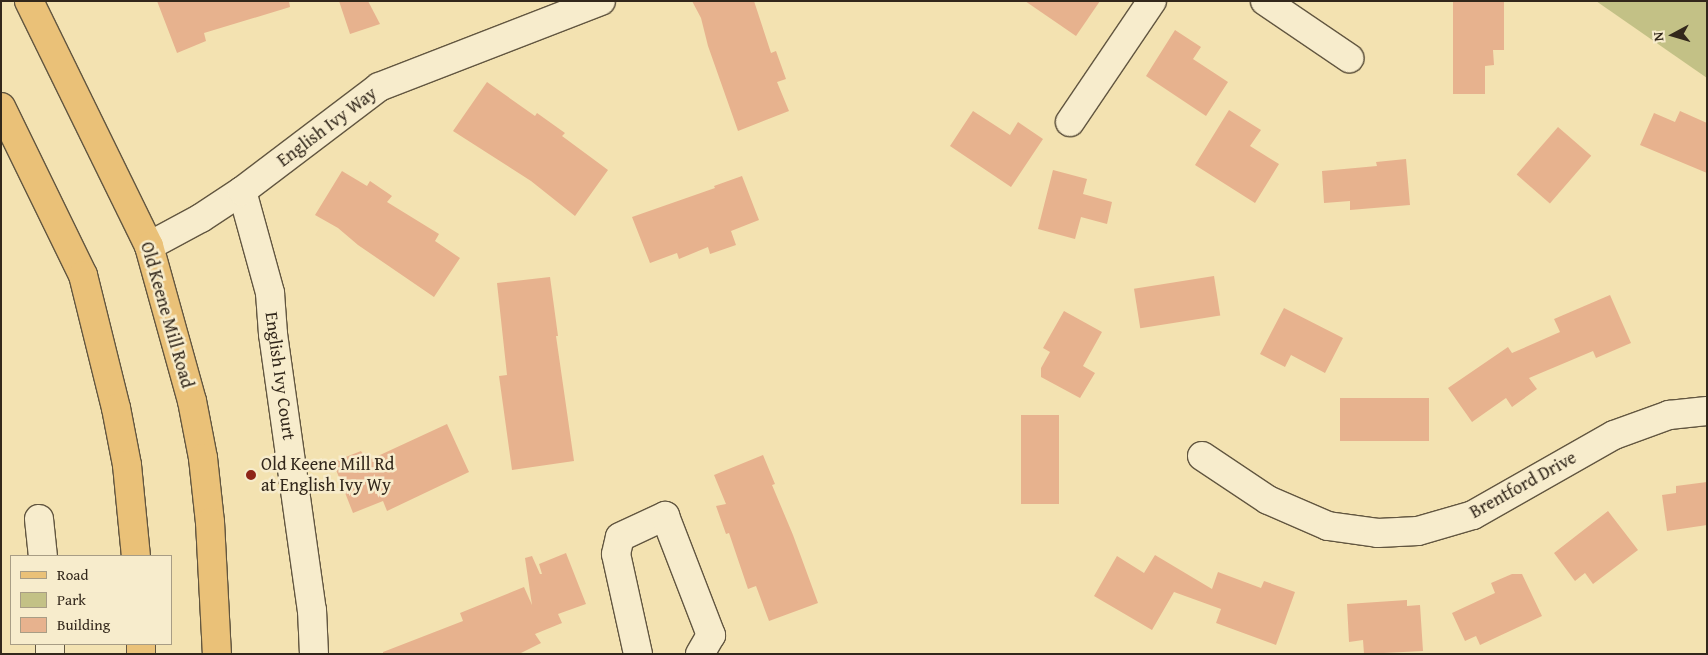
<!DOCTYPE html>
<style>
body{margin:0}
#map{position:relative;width:1708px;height:655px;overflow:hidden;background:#f3e2b1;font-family:"Gentium Book Plus",serif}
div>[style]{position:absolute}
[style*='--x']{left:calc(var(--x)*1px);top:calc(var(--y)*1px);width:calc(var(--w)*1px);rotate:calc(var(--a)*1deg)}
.green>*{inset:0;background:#c3c186}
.building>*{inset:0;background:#e7b28e;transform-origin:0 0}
.roads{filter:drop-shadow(1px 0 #625640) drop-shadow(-1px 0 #625640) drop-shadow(0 1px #625640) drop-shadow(0 -1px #625640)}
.minor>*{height:28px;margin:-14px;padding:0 14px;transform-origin:14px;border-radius:14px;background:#f7eccc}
.major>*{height:28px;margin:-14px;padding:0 14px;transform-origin:14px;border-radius:14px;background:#eac178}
.dots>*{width:14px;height:14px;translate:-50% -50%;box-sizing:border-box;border:2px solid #f7eccc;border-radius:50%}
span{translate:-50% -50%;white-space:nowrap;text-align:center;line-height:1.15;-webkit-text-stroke:5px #f7eccc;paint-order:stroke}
.street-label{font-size:18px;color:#32271b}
.poi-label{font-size:18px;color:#32271b}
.left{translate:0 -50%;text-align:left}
.frame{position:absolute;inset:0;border:2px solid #32271b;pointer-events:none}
.legend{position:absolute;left:10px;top:555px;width:162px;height:90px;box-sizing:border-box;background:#f7eccc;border:1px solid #a89d85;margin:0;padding:6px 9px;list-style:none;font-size:15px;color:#32271b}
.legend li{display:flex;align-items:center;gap:10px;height:25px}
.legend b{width:25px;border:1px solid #a89d85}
.north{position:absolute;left:1648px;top:10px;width:50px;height:50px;-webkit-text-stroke:4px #f7eccc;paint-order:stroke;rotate:264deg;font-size:14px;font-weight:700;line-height:20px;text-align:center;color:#32271b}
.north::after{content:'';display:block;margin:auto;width:18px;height:22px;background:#32271b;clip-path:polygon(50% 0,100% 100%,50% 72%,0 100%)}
</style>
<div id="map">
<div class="green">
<i style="clip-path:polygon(1596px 1px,1707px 1px,1707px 78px)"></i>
</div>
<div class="building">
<i style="clip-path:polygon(157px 1px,289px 1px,290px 7px,204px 33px,206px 41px,177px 53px)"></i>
<i style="clip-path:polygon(339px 1px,368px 1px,380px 24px,350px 34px)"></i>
<i style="clip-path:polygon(692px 1px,754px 1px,771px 53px,776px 51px,786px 79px,777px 82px,789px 111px,738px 131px,708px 46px,701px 18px)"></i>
<i style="clip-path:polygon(1025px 1px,1100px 1px,1076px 36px)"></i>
<i style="clip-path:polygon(1453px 1px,1504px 1px,1504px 50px,1493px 50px,1494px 65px,1485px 66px,1485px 94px,1453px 94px)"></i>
<i style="clip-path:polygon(1175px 30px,1201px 47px,1193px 59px,1228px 82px,1206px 116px,1146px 76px)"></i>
<i style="clip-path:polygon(487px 82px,535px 116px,537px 113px,565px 133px,562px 136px,608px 170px,575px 216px,531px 181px,453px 131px)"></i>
<i style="clip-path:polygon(1229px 110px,1261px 130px,1250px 146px,1279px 164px,1255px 203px,1195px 165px)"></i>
<i style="clip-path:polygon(973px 111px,1010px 135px,1018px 122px,1043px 139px,1011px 187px,950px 146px)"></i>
<i style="clip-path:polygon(1680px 111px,1707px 123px,1707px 173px,1640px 145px,1654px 113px,1675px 122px)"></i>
<i style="left:1558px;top:127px;width:44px;height:63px;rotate:41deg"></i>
<i style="clip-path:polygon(1406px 159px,1410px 205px,1350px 210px,1350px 201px,1324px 203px,1322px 171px,1377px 166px,1376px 162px)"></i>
<i style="clip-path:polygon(1053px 170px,1087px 179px,1083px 194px,1112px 202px,1107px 224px,1081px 217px,1075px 239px,1038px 229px)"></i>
<i style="clip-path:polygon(342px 171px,367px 186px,370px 181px,392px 196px,387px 202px,439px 234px,435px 241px,460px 258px,434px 297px,358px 245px,338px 228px,315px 215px)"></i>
<i style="clip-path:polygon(742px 176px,759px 220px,731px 231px,736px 245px,710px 254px,708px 247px,679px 259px,677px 253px,650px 263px,632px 217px,715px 188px,714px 186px)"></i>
<i style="left:1214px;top:276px;width:40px;height:81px;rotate:81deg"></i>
<i style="clip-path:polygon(550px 277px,558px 336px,556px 336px,574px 461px,512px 470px,499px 376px,507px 375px,497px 283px)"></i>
<i style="clip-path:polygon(1610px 295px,1631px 343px,1596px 358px,1593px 351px,1529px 378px,1537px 389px,1512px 407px,1506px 398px,1472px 422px,1448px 388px,1508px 347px,1512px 353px,1560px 332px,1554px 319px)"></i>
<i style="clip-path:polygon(1284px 308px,1343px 338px,1325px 373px,1291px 355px,1285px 367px,1260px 354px)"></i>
<i style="clip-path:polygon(1064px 311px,1102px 332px,1083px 366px,1095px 373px,1080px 398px,1041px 377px,1041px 368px,1050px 352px,1043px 348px)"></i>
<i style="left:1340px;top:398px;width:89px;height:43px"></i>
<i style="left:1021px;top:415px;width:38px;height:89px"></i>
<i style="clip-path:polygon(447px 424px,469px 472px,387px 511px,383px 501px,353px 513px,333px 462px,361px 451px,367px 461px)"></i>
<i style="clip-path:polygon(763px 455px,775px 484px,772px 485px,793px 535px,818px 603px,769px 621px,756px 586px,748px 589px,729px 533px,726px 534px,716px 506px,726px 504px,714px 475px)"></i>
<i style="clip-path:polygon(1707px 482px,1707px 525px,1667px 531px,1662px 495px,1676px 493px,1676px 486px)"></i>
<i style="clip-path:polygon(1608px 511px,1638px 550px,1593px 584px,1585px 573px,1575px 581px,1554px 553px)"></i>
<i style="clip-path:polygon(566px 553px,586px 604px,558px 614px,562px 623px,535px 634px,541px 643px,519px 654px,383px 654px,383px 652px,463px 621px,460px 613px,524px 587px,532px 605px,525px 558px,532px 556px,540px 574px,542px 574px,539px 564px)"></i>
<i style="clip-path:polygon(1155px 555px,1212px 589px,1218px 572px,1261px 588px,1264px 581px,1295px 592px,1276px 645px,1216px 623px,1221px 609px,1174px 592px,1152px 630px,1094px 596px,1117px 556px,1144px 573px)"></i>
<i style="clip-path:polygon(1512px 574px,1522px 574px,1542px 616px,1480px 645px,1476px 636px,1465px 641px,1452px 613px,1495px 593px,1491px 583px)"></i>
<i style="clip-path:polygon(1407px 600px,1407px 606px,1420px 605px,1423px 651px,1364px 654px,1363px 640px,1349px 642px,1347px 604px)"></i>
</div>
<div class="roads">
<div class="minor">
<i style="--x:1265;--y:1;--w:102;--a:34.2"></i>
<i style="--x:1070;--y:122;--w:146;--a:-55.9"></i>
<i style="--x:242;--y:191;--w:106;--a:74.6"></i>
<i style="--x:270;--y:293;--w:41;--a:85.8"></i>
<i style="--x:273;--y:334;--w:279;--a:82"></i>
<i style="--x:312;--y:610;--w:44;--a:87.4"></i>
<i style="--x:149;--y:246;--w:59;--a:-28.3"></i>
<i style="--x:201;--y:218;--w:49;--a:-33.4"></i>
<i style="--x:242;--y:191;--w:172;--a:-37.2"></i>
<i style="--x:379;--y:87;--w:238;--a:-21.2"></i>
<i style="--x:1202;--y:456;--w:79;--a:33.7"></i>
<i style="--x:1268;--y:500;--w:65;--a:23.4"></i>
<i style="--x:1328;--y:526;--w:50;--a:8"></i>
<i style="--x:1378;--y:533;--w:40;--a:-2.9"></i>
<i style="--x:1418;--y:531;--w:57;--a:-16.2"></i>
<i style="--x:1473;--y:515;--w:162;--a:-29.6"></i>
<i style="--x:1614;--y:435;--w:59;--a:-20"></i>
<i style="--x:1669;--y:415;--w:38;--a:-6"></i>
<i style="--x:39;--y:519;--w:37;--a:84"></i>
<i style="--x:50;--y:644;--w:10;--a:90"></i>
<i style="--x:638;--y:654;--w:102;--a:-102.4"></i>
<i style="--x:616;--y:554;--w:17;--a:-77"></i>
<i style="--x:620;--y:537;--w:50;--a:-25"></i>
<i style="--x:665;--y:516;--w:128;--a:68.9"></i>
<i style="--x:711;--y:635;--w:22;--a:120"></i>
</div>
<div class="major">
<i style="--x:29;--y:1;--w:273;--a:63.9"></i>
<i style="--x:149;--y:246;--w:161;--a:74.5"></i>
<i style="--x:192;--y:401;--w:58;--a:79.1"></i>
<i style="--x:203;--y:458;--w:64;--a:83.8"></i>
<i style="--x:210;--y:522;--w:132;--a:87"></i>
<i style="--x:1;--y:107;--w:187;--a:64"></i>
<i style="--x:83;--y:275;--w:137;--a:76.1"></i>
<i style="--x:116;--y:408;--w:58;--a:79.1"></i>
<i style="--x:127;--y:465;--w:91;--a:84.4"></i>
<i style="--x:141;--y:644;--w:10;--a:90"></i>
</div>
</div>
<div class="dots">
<i style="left:251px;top:475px;background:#8f2418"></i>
</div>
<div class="street-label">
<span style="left:327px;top:127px;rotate:-37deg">English Ivy Way</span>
<span style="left:167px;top:315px;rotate:74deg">Old Keene Mill Road</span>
<span style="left:280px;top:376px;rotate:82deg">English Ivy Court</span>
<span style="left:1523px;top:485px;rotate:-29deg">Brentford Drive</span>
</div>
<div class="poi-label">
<span class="left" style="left:261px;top:475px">Old Keene Mill Rd<br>at English Ivy Wy</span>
</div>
<div class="frame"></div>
<ul class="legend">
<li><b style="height:6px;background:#eac178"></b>Road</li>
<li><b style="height:14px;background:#c3c186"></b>Park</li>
<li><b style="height:14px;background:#e7b28e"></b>Building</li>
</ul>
<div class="north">N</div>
</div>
